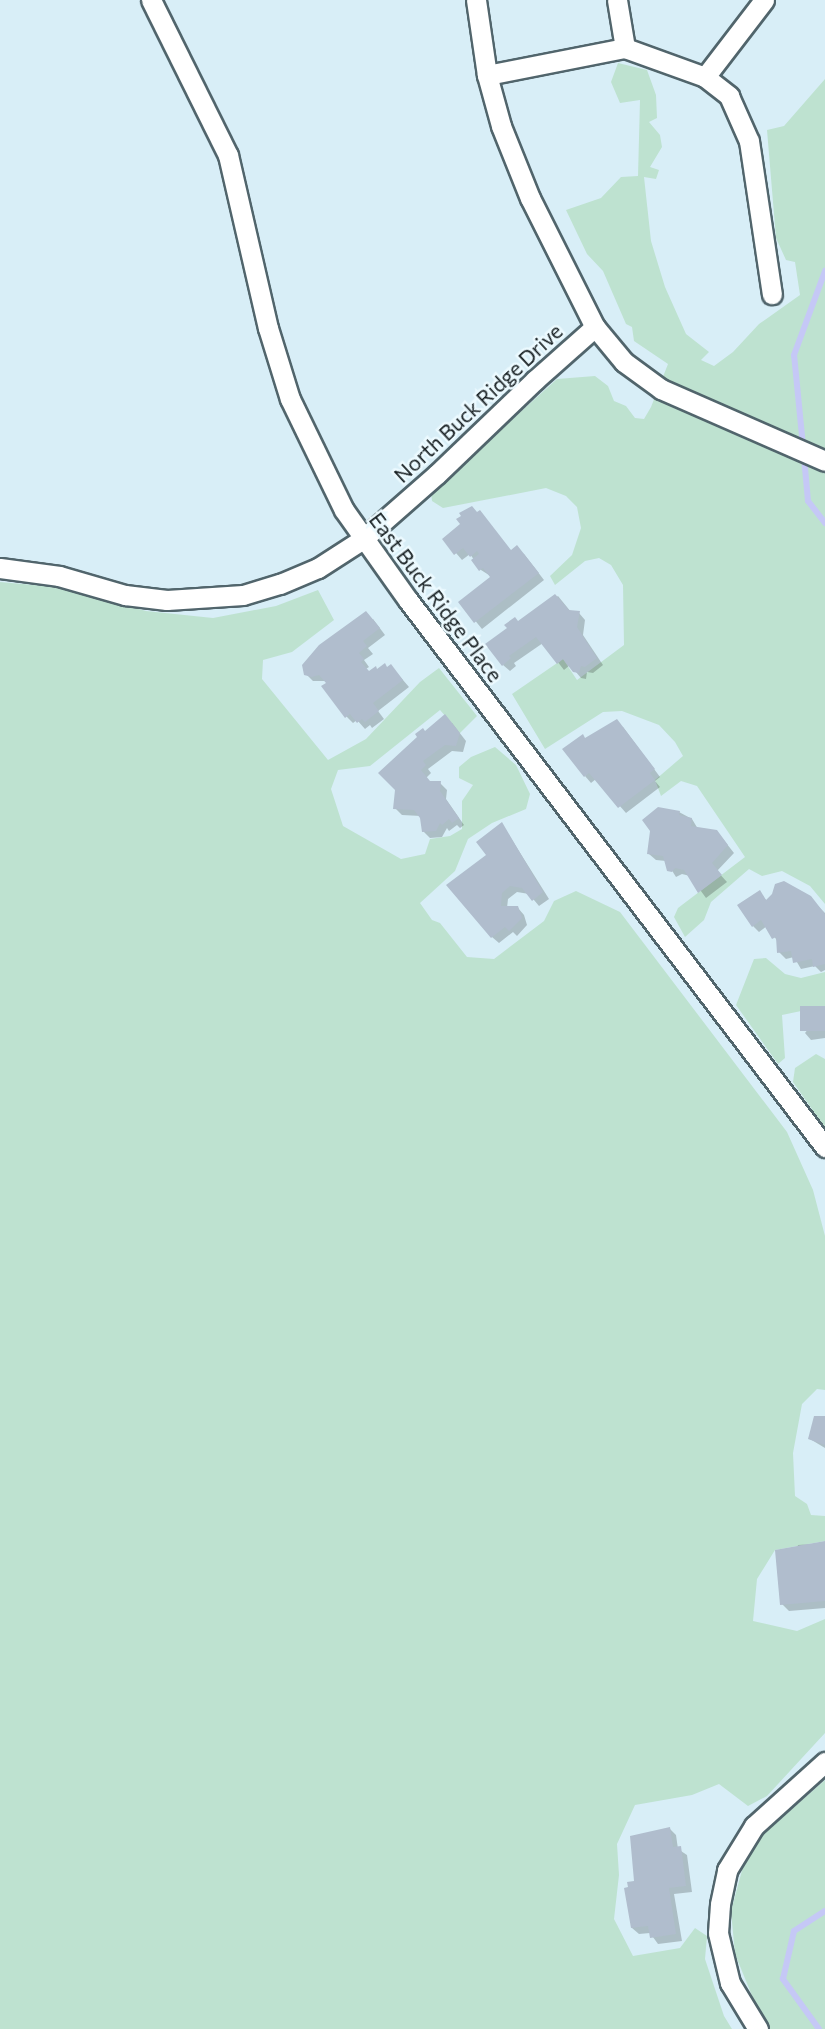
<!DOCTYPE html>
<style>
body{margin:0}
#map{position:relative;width:825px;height:2029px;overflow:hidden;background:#d8eef7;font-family:Commissioner,sans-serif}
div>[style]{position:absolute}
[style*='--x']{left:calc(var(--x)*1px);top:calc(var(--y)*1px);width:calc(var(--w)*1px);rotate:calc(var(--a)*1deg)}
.green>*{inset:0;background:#bee2d0}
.shadow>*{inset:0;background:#0003}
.stream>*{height:6px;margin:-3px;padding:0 3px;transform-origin:3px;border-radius:3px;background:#c5c8f6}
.building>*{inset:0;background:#b0bdcd;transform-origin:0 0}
.roads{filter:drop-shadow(2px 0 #51656c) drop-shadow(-2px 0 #51656c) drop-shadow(0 2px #51656c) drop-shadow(0 -2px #51656c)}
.street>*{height:19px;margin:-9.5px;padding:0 9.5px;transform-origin:9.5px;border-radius:9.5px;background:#fff}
span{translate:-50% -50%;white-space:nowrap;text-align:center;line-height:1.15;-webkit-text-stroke:5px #ecfaff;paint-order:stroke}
.street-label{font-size:21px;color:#182023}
</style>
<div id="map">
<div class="green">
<i style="clip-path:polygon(618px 63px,647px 70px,656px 95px,657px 118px,649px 122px,660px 135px,662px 147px,650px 167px,659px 170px,656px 179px,644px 177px,651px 241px,665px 287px,686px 334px,709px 352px,701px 360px,714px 366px,733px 352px,759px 324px,800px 295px,795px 262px,786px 260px,776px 238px,767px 130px,784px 126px,825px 79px,825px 904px,810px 886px,782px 871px,762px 876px,749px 869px,711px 902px,704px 920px,685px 937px,674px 917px,678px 908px,745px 857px,697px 786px,681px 781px,661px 796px,655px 780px,683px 756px,675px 742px,659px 725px,622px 711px,603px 712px,545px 749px,512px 694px,563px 659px,577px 680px,624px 645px,623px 585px,611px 565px,599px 558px,585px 561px,555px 585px,550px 576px,572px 555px,581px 528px,577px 507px,566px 496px,546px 488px,443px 508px,432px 501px,431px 493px,557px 379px,595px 376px,608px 386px,614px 401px,626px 406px,635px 418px,644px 419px,651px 407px,668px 364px,634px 341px,632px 327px,626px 324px,603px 271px,587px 254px,566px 210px,601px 198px,621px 177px,638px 176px,640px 100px,620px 103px,611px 82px)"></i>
<i style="clip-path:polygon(0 582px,56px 587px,146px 611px,213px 618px,276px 606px,318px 590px,334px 620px,292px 652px,263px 660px,262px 679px,328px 760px,366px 739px,420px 682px,439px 668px,477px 716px,460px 733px,440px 710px,370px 766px,338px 770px,331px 789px,343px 826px,401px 859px,425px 854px,430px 839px,450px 836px,462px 829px,462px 801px,473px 785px,459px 778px,459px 767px,471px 757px,495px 747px,516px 765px,530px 794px,526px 809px,492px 823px,468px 839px,455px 871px,420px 903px,432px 920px,440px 923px,467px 957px,494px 959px,544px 921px,554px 901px,576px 891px,620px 912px,787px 1132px,813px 1190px,825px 1236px,825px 1390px,817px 1389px,802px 1404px,793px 1453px,795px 1496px,807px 1504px,811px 1515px,825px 1516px,825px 1541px,775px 1550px,757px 1579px,753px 1621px,797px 1631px,825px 1619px,825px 1733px,767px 1796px,748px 1806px,719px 1784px,692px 1795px,635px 1805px,617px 1844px,619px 1875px,614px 1919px,633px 1956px,680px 1948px,695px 1928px,707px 1936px,705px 1959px,724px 2016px,732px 2029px,0 2029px)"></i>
<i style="clip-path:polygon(766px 958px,785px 974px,801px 978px,825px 972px,825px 1006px,782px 1015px,785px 1058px,778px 1064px,736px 1005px,754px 959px)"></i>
<i style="clip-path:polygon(816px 1054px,825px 1059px,825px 1128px,793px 1082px,795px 1068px)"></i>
<i style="clip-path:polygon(825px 1780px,825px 2029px,769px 2029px,755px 2003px,735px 1954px,731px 1911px,744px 1863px,761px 1836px)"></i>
</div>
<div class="shadow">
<i style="clip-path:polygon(444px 539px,524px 554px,544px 580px,482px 629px,460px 602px,492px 577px,481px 570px,470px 554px,462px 560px)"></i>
<i style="clip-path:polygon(558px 596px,571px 612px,579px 613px,585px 620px,583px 635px,603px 665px,593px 673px,587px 672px,586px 679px,581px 678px,570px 665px,564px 670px,543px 643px,514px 663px,516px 666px,510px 671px,503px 665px,519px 623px)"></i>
<i style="clip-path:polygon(373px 619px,385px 635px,368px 648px,373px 654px,364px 660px,369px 667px,366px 669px,370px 673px,388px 669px,397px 673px,409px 687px,378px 711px,384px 719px,372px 728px,370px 725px,365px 729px,357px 720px,353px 723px,347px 717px,324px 687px,328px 683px,326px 681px,313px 681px,306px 674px)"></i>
<i style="clip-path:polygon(452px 723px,466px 741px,463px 752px,452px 751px,428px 769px,431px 773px,426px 778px,430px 783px,440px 783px,447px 790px,446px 799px,464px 825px,460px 828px,457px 825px,449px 831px,447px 828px,442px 837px,430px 838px,423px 831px,421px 816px,402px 815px,395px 808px,425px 733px)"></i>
<i style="clip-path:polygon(623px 727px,660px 777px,655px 781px,660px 787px,626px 813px,596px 779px,591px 783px,585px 776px)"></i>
<i style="clip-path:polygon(679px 812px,692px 819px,698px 829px,723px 839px,734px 853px,717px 871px,727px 882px,706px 898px,690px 876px,682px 874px,676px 877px,666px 861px,656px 860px,649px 854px)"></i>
<i style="clip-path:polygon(502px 824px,549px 899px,539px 906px,529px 894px,517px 892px,508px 899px,507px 908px,518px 908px,524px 915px,527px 925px,517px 936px,513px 932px,499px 943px,492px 937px,488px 855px)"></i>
<i style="clip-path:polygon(759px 892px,767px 901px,819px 907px,825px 913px,825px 970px,821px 972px,815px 966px,801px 969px,794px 957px,786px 959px,779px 952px,778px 942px,767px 926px,759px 932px,753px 926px)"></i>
<i style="clip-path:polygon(825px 1008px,825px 1038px,811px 1040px,805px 1033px)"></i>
<i style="clip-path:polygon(825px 1418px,825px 1448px,810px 1439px)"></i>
<i style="clip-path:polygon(825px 1543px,825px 1608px,789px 1611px,782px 1604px,798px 1545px)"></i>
<i style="clip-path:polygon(670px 1829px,676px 1835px,678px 1849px,687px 1855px,692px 1892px,674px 1894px,682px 1941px,658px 1944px,650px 1933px,639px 1934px,632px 1928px,636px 1883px)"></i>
</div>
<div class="stream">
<i style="--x:803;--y:446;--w:91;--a:-95.6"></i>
<i style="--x:794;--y:355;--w:90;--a:-69.7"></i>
<i style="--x:804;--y:457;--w:44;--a:84.8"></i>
<i style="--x:808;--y:501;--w:28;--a:52"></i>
<i style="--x:819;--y:2029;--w:62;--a:-125.8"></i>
<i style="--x:783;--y:1979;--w:49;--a:-77.1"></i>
<i style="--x:794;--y:1931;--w:37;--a:-33"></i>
</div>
<div class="building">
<i style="clip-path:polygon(472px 506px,477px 512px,480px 510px,511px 550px,517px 545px,539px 573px,474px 623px,458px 602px,490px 577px,483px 568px,479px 571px,471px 560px,479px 554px,477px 551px,470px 557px,463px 548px,454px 555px,442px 539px,460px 524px,456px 519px,461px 516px,459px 513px)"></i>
<i style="clip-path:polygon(555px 594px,569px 610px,580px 611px,577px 627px,597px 658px,585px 667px,581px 666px,579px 673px,573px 672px,563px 659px,557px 664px,536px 637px,509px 656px,511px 658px,502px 666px,485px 644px,507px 628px,504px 625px,515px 617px,518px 621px)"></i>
<i style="clip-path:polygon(366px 611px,380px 628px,363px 641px,367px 646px,359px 653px,364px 659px,361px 662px,369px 671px,376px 666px,377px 669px,385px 663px,387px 667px,391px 664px,403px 680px,373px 703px,379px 711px,365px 722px,362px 719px,357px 723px,350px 714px,345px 718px,321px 686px,326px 683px,319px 675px,312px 677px,304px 675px,302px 665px,319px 645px)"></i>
<i style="clip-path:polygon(445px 714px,460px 733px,456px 746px,445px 745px,423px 761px,426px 765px,421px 770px,430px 781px,441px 781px,440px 791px,459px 818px,452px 823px,449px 819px,442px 825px,440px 823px,436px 831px,422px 832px,420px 818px,414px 810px,393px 809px,395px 790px,378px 773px,417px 737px,415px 734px,423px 728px,425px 731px)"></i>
<i style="clip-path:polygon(617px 719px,655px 769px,650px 773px,655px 780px,618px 808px,589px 773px,584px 777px,562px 749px,583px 734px,585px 738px)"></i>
<i style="clip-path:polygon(658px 807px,680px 811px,679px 815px,692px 818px,691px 826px,717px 830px,728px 845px,712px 863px,722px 875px,698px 893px,684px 870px,675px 868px,672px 872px,667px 871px,663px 856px,647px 854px,650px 831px,642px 820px)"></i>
<i style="clip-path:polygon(502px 822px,543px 892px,532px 901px,522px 888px,510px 886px,502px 893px,501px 906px,518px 906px,522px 918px,509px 931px,505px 927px,491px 938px,446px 885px,486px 855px,476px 842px)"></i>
<i style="clip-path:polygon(784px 881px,811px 896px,825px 914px,825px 964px,813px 967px,812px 959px,793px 963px,791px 951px,777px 953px,776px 937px,772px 939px,761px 920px,752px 927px,737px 905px,760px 890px,766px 900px,772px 894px,775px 884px)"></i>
<i style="left:825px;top:1006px;width:25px;height:25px;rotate:90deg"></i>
<i style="clip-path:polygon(814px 1416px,825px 1416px,825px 1445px,808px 1439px)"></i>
<i style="clip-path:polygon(825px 1541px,825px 1601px,780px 1605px,775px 1550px)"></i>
<i style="clip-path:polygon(670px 1827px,673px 1847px,681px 1846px,686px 1886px,669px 1888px,676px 1934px,650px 1938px,648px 1926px,631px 1928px,624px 1888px,628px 1887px,627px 1882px,634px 1881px,630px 1836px)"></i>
</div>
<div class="roads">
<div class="street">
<i style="--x:151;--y:0;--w:173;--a:63.6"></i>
<i style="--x:228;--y:155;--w:178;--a:77"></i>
<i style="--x:268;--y:328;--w:74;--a:72.8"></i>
<i style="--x:290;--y:399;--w:123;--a:64.1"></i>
<i style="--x:344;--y:510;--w:110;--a:54.6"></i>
<i style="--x:408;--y:600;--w:688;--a:52.68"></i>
<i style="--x:476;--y:0;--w:76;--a:81.7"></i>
<i style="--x:487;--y:75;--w:53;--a:74.6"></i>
<i style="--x:501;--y:126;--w:78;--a:68.1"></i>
<i style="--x:530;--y:198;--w:144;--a:63.3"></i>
<i style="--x:595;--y:327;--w:45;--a:50.4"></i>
<i style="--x:624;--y:362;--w:46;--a:36.1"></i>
<i style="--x:661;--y:389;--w:179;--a:23.7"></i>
<i style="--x:617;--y:0;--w:49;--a:80.5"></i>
<i style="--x:625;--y:48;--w:85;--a:19.9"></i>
<i style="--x:705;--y:77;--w:31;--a:38"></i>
<i style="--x:729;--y:96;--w:49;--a:66"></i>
<i style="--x:749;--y:141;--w:155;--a:81.5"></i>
<i style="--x:487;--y:75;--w:141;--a:-11.1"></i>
<i style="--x:705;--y:77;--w:97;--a:-52.5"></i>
<i style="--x:0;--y:568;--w:60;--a:7.7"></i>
<i style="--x:59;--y:576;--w:69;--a:16.1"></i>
<i style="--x:125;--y:595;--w:42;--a:6.8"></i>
<i style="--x:167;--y:600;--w:76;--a:-3.8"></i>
<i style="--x:243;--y:595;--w:39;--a:-17"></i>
<i style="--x:280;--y:584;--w:41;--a:-22.8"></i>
<i style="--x:318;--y:568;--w:54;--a:-32.8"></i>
<i style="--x:363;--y:539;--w:98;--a:-41.3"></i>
<i style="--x:437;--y:474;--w:136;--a:-43.8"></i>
<i style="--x:535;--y:380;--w:80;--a:-41.5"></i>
<i style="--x:758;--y:2029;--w:54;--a:-121.3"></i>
<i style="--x:730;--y:1983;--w:51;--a:-103.5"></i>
<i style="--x:718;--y:1933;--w:29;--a:-86"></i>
<i style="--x:720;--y:1904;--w:35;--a:-78"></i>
<i style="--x:727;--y:1870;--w:52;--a:-58.5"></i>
<i style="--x:754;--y:1826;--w:96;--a:-42"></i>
</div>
</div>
<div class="street-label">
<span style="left:478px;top:403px;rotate:-43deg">North Buck Ridge Drive</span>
<span style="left:436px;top:597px;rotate:53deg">East Buck Ridge Place</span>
</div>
</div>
